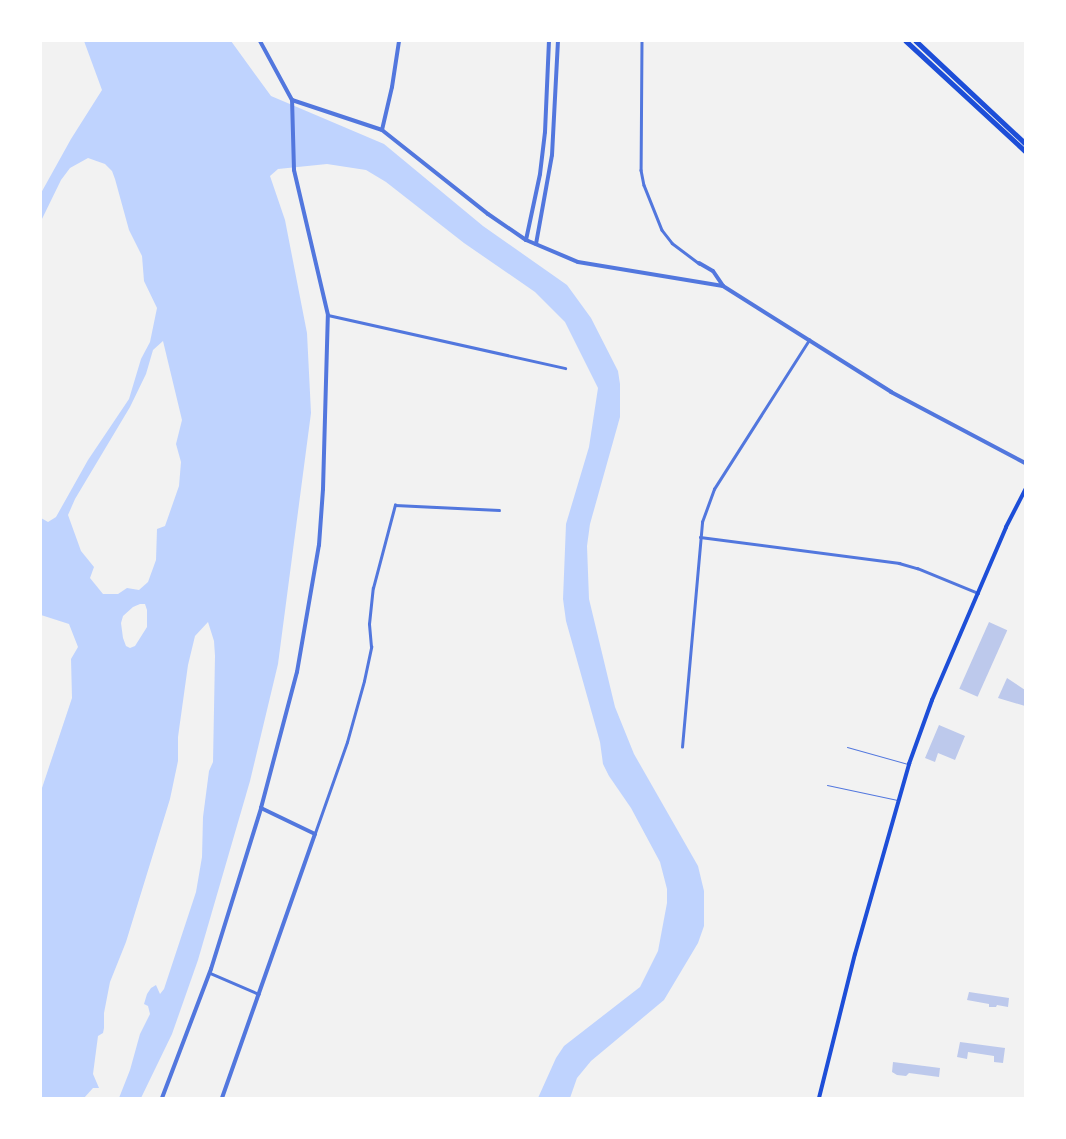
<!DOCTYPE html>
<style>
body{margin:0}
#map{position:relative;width:1066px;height:1139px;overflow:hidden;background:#f2f2f2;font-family:Poppins,sans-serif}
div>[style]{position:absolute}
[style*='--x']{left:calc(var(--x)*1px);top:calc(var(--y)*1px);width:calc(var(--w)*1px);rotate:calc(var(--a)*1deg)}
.water>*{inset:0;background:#bfd3fe}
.building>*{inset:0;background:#bdc9ec;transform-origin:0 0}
.service>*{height:1px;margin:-0.5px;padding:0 0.5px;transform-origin:0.5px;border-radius:0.5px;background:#5277de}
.minor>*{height:2.5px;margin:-1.25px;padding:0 1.25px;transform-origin:1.25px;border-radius:1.25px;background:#5277de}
.tertiary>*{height:4px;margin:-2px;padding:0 2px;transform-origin:2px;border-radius:2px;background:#5277de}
.secondary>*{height:4px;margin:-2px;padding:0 2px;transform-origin:2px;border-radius:2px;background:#1d4ed8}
.primary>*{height:4.5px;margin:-2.25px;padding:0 2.25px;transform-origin:2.25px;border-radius:2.25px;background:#1d4ed8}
span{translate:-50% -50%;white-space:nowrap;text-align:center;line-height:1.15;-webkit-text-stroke:4px #fff;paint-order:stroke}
.frame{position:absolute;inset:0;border:42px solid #fff;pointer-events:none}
</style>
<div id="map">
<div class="water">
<i style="clip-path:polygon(evenodd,84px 41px,231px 41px,271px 96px,384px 144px,483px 226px,567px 285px,591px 318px,618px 371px,620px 384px,620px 417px,590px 524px,587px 546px,589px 599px,615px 707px,634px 754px,698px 866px,704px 891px,704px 926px,698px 943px,664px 1000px,591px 1061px,577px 1078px,570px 1098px,538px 1098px,556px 1058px,564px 1046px,640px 987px,658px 951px,667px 903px,667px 889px,660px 862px,631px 808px,609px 776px,603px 764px,600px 742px,566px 621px,563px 599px,566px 524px,589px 447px,598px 388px,565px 322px,535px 292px,464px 243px,386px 182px,366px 170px,327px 164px,278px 169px,270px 176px,285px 220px,307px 333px,311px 413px,278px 664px,250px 781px,198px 960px,172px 1034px,141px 1098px,119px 1098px,130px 1070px,140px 1034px,150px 1014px,148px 1006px,144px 1004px,147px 994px,151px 988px,156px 985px,160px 994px,164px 989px,196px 892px,202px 857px,203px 817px,209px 771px,213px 762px,215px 656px,214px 641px,208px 622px,195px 636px,188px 665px,178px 737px,178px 761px,170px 799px,126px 942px,110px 982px,104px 1013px,104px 1028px,103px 1033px,98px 1036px,93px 1074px,99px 1088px,93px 1088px,84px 1098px,41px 1098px,41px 791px,72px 698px,71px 659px,78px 647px,69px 624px,41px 615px,41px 518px,48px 522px,56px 517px,88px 460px,129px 399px,141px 359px,150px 342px,157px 308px,144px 281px,142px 256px,129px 230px,115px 179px,112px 171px,105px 164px,88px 158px,70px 168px,61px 180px,41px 221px,41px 193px,71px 139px,102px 90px,84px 41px,163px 341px,182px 420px,176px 444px,181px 462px,179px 486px,165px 526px,157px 529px,156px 560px,148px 582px,139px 590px,127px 588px,118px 594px,103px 594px,90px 578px,94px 567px,81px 551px,68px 515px,75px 499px,130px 407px,146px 374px,153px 350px,163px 341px,84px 41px,140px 604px,145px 604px,147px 610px,147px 627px,135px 646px,130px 648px,126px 646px,123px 638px,121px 623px,123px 616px,133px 607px,140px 604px)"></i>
</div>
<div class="building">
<i style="left:989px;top:622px;width:20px;height:73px;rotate:24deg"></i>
<i style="clip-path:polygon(1007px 678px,1025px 690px,1025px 706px,998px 698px)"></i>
<i style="clip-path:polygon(939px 725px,965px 736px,955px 760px,938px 753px,935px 762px,925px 758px)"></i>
<i style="clip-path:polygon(969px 992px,1009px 998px,1008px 1007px,997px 1005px,996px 1007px,989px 1007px,989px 1004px,967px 1000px)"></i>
<i style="clip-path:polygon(960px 1042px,1005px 1048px,1003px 1063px,994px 1062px,994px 1056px,968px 1052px,967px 1059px,957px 1057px)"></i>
<i style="clip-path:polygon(893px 1062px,940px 1068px,939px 1077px,909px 1073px,906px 1076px,897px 1075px,892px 1072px)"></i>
</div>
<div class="service">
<i style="--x:847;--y:747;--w:63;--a:15.6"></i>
<i style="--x:827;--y:785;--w:72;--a:12.1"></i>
</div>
<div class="minor">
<i style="--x:642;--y:41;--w:129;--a:90.4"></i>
<i style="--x:641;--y:170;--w:15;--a:79"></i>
<i style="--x:644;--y:185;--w:48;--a:68.2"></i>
<i style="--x:662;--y:230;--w:16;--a:52"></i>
<i style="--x:672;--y:243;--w:34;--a:37"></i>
<i style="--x:328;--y:315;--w:243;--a:12.6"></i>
<i style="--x:700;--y:537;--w:201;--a:7.4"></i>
<i style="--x:899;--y:563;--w:19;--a:16"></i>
<i style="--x:917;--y:568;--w:66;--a:22.3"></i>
<i style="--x:682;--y:747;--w:226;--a:-84.9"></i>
<i style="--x:702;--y:522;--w:35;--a:-70"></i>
<i style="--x:714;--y:489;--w:177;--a:-57.5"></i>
<i style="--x:315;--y:833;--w:96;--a:-70.6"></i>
<i style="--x:347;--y:742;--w:63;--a:-74.4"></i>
<i style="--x:364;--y:681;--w:35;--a:-78"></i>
<i style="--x:371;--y:647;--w:23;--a:-95"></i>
<i style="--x:369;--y:624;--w:36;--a:-84"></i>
<i style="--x:373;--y:588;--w:86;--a:-75.2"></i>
<i style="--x:395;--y:505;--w:104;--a:2.8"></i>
<i style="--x:210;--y:973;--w:53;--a:23.2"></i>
</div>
<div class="tertiary">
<i style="--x:292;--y:100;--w:95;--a:18.4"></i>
<i style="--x:382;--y:130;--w:135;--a:38.4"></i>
<i style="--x:488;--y:214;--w:46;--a:34.4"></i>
<i style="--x:526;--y:240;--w:56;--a:22.9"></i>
<i style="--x:578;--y:262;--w:147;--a:9.4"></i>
<i style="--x:382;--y:130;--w:44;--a:-76.9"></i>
<i style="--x:392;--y:87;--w:47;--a:-81.3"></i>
<i style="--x:526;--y:240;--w:67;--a:-78"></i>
<i style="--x:540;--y:174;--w:42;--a:-83.2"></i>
<i style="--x:545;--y:132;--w:91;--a:-87.5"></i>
<i style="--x:536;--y:244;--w:90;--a:-79.8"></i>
<i style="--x:552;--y:155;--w:114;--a:-87"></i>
<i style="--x:699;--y:263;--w:16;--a:30"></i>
<i style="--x:713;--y:271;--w:18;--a:56"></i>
<i style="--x:723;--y:286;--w:199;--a:32.2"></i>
<i style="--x:891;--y:392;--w:152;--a:27.9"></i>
<i style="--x:162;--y:1098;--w:138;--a:-69.2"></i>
<i style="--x:211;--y:969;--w:169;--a:-72.7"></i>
<i style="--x:261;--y:808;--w:141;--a:-75.2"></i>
<i style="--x:297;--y:672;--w:129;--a:-80.2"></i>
<i style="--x:319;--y:545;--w:56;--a:-85.9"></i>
<i style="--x:323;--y:489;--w:174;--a:-88.4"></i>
<i style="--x:328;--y:315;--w:149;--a:-103.2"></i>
<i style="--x:294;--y:170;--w:70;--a:-91.6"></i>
<i style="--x:292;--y:100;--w:67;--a:-118.5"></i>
<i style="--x:222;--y:1098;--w:280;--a:-70.6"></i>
<i style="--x:315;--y:834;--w:60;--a:-154.3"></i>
</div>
<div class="secondary">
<i style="--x:819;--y:1098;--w:148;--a:-76"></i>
<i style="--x:855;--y:954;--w:198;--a:-74.1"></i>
<i style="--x:909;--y:764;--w:68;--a:-70.2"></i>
<i style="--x:932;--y:700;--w:188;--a:-66.8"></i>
<i style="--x:1006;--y:527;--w:42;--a:-62.8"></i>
</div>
<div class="primary">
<i style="--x:906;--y:41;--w:162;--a:42.7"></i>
<i style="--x:916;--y:41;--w:149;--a:43.1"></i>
</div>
<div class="frame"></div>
</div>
